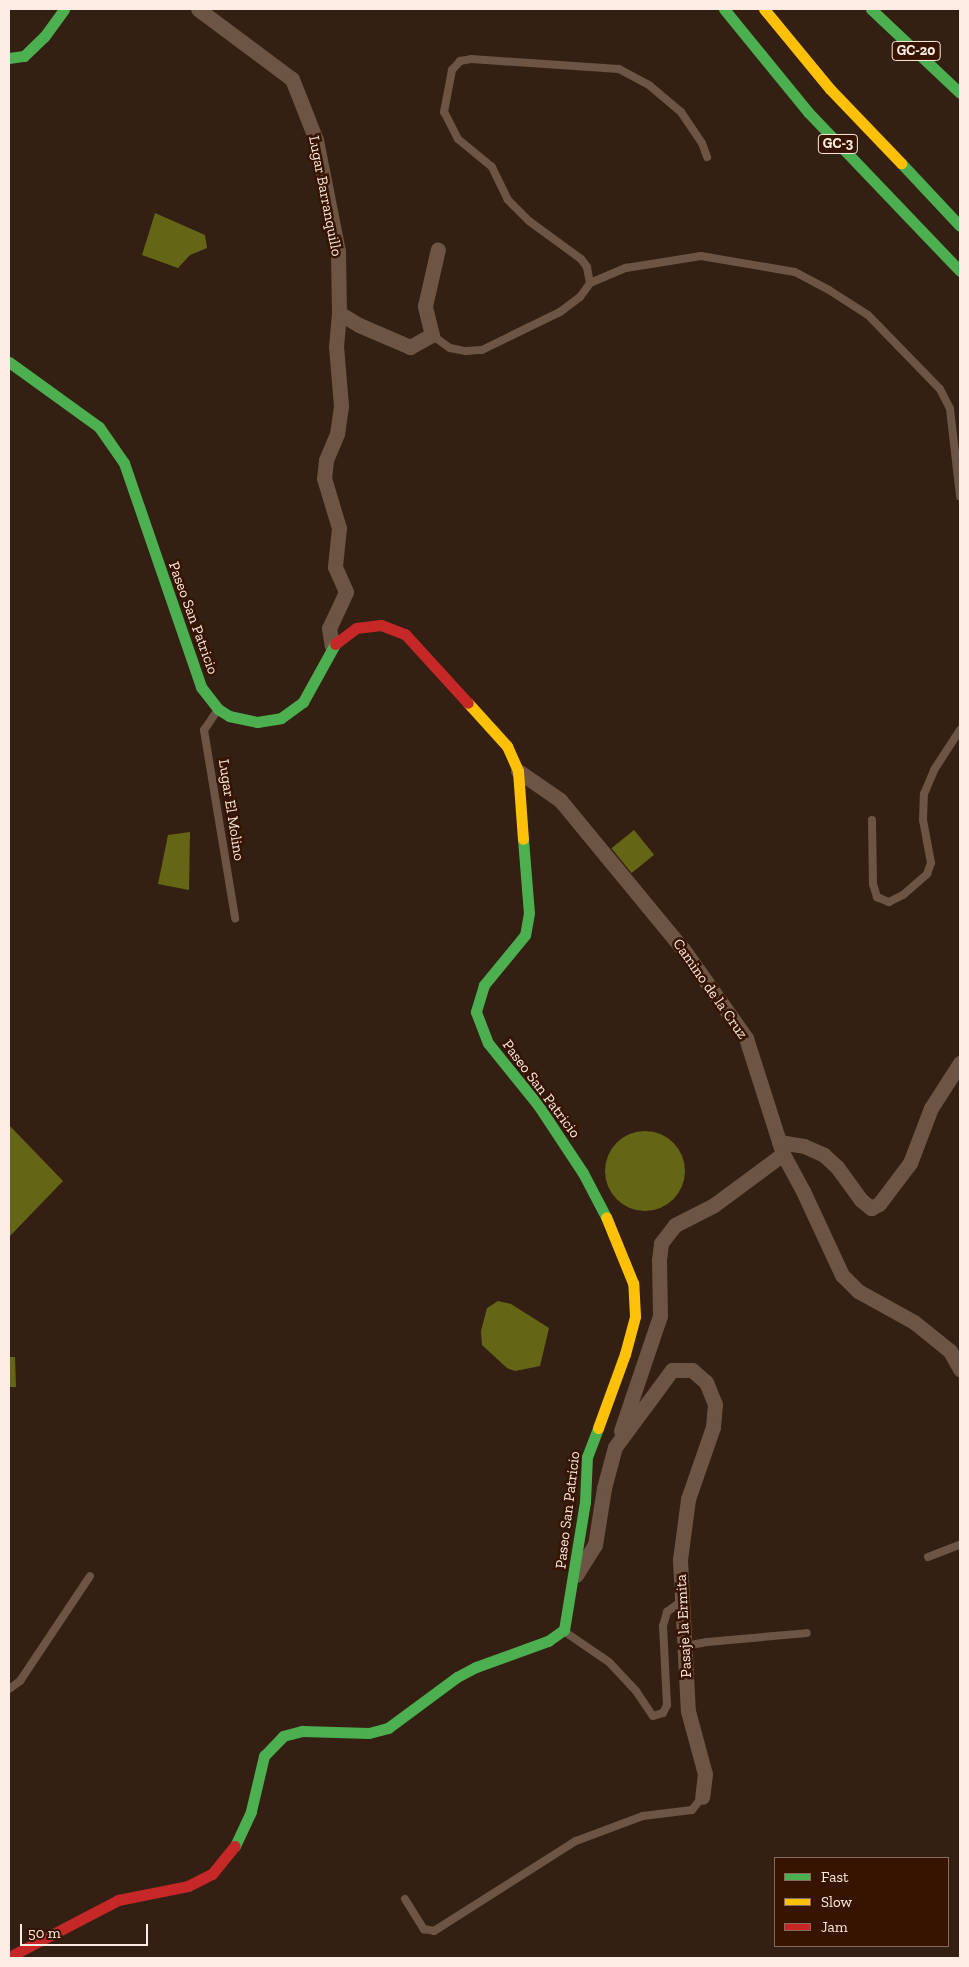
<!DOCTYPE html>
<style>
body{margin:0}
#map{position:relative;width:969px;height:1967px;overflow:hidden;background:#332012;font-family:"Zilla Slab",serif}
div>[style]{position:absolute}
[style*='--x']{left:calc(var(--x)*1px);top:calc(var(--y)*1px);width:calc(var(--w)*1px);rotate:calc(var(--a)*1deg)}
.water>*{inset:0;background:#646616;transform-origin:0 0}
.round{border-radius:50%}
.lane>*{height:8px;margin:-4px;padding:0 4px;transform-origin:4px;border-radius:4px;background:#6c5544}
.street>*{height:15px;margin:-7.5px;padding:0 7.5px;transform-origin:7.5px;border-radius:7.5px;background:#6c5544}
.fast>*{height:11px;margin:-5.5px;padding:0 5.5px;transform-origin:5.5px;border-radius:5.5px;background:#4caf50}
.slow>*{height:11px;margin:-5.5px;padding:0 5.5px;transform-origin:5.5px;border-radius:5.5px;background:#ffc107}
.jam>*{height:11px;margin:-5.5px;padding:0 5.5px;transform-origin:5.5px;border-radius:5.5px;background:#c62828}
span{translate:-50% -50%;white-space:nowrap;text-align:center;line-height:1.15;-webkit-text-stroke:5px #361400;paint-order:stroke}
.shield-label span{padding:1px 4px;background:#361400;border:1px solid;border-radius:4px;-webkit-text-stroke-width:0}
.shield-label{font-size:14px;color:#fdece3;font-weight:700}
.street-label{font-size:15px;color:#fdece3}
.frame{position:absolute;inset:0;border:10px solid #fdece3;pointer-events:none}
.legend{position:absolute;left:774px;top:1857px;width:175px;height:90px;box-sizing:border-box;background:#361400;border:1px solid #866a5b;margin:0;padding:6px 9px;list-style:none;font-size:15px;color:#fdece3}
.legend li{display:flex;align-items:center;gap:10px;height:25px}
.legend b{width:25px;border:1px solid #866a5b}
.scale{position:absolute;left:20px;top:1924px;width:128px;height:22px;box-sizing:border-box;border:2px solid #fdece3;border-top:0;padding-left:6px;font-size:15px;line-height:18px;white-space:nowrap;color:#fdece3;-webkit-text-stroke:4px #361400;paint-order:stroke}
</style>
<div id="map">
<div class="water">
<i style="clip-path:polygon(155px 213px,205px 235px,207px 248px,190px 255px,178px 268px,142px 255px)"></i>
<i style="left:634px;top:830px;width:32px;height:29px;rotate:51deg"></i>
<i style="clip-path:polygon(190px 832px,189px 890px,158px 884px,168px 835px)"></i>
<i style="clip-path:polygon(9px 1125px,63px 1181px,9px 1237px)"></i>
<i class="round" style="left:605px;top:1131px;width:80px;height:80px"></i>
<i style="clip-path:polygon(498px 1301px,511px 1304px,549px 1328px,540px 1366px,515px 1371px,507px 1368px,482px 1345px,481px 1331px,487px 1308px)"></i>
<i style="clip-path:polygon(9px 1357px,15px 1357px,16px 1387px,9px 1387px)"></i>
</div>
<div class="lane">
<i style="--x:590;--y:283;--w:39;--a:-23"></i>
<i style="--x:626;--y:268;--w:76;--a:-9.1"></i>
<i style="--x:701;--y:256;--w:95;--a:9.7"></i>
<i style="--x:795;--y:272;--w:38;--a:28"></i>
<i style="--x:829;--y:290;--w:46;--a:32.7"></i>
<i style="--x:868;--y:315;--w:103;--a:45.8"></i>
<i style="--x:940;--y:389;--w:22;--a:63"></i>
<i style="--x:950;--y:409;--w:88;--a:83.4"></i>
<i style="--x:432;--y:335;--w:22;--a:36"></i>
<i style="--x:450;--y:348;--w:16;--a:11"></i>
<i style="--x:466;--y:351;--w:16;--a:-4"></i>
<i style="--x:482;--y:350;--w:87;--a:-26"></i>
<i style="--x:560;--y:312;--w:25;--a:-37"></i>
<i style="--x:580;--y:297;--w:17;--a:-54"></i>
<i style="--x:590;--y:283;--w:16;--a:-101"></i>
<i style="--x:587;--y:267;--w:10;--a:-127"></i>
<i style="--x:581;--y:259;--w:64;--a:-143.8"></i>
<i style="--x:529;--y:221;--w:30;--a:-135"></i>
<i style="--x:508;--y:200;--w:37;--a:-116"></i>
<i style="--x:492;--y:167;--w:44;--a:-140.5"></i>
<i style="--x:458;--y:139;--w:30;--a:-117"></i>
<i style="--x:444;--y:112;--w:43;--a:-79.2"></i>
<i style="--x:452;--y:70;--w:12;--a:-48"></i>
<i style="--x:460;--y:61;--w:11;--a:-10"></i>
<i style="--x:471;--y:59;--w:148;--a:3.9"></i>
<i style="--x:619;--y:69;--w:34;--a:28"></i>
<i style="--x:649;--y:85;--w:42;--a:40.2"></i>
<i style="--x:681;--y:112;--w:37;--a:56"></i>
<i style="--x:702;--y:143;--w:15;--a:70"></i>
<i style="--x:217;--y:711;--w:23;--a:124"></i>
<i style="--x:204;--y:730;--w:191;--a:80.6"></i>
<i style="--x:872;--y:820;--w:64;--a:89.1"></i>
<i style="--x:873;--y:884;--w:14;--a:73"></i>
<i style="--x:877;--y:897;--w:13;--a:23"></i>
<i style="--x:889;--y:902;--w:16;--a:-27"></i>
<i style="--x:903;--y:895;--w:32;--a:-41"></i>
<i style="--x:927;--y:874;--w:12;--a:-70"></i>
<i style="--x:931;--y:863;--w:44;--a:-100.5"></i>
<i style="--x:923;--y:820;--w:26;--a:-88"></i>
<i style="--x:924;--y:794;--w:26;--a:-67"></i>
<i style="--x:934;--y:770;--w:48;--a:-57"></i>
<i style="--x:928;--y:1557;--w:34;--a:-21"></i>
<i style="--x:565;--y:1632;--w:53;--a:34.3"></i>
<i style="--x:609;--y:1662;--w:40;--a:47"></i>
<i style="--x:636;--y:1691;--w:30;--a:56"></i>
<i style="--x:653;--y:1716;--w:10;--a:-17"></i>
<i style="--x:663;--y:1713;--w:9;--a:-63"></i>
<i style="--x:667;--y:1705;--w:79;--a:-92.9"></i>
<i style="--x:663;--y:1626;--w:15;--a:-74"></i>
<i style="--x:667;--y:1612;--w:20;--a:-37"></i>
<i style="--x:686;--y:1646;--w:21;--a:-11"></i>
<i style="--x:707;--y:1642;--w:100;--a:-5.1"></i>
<i style="--x:9;--y:1689;--w:14;--a:-36"></i>
<i style="--x:20;--y:1681;--w:126;--a:-56.3"></i>
<i style="--x:405;--y:1899;--w:36;--a:58"></i>
<i style="--x:424;--y:1929;--w:10;--a:11"></i>
<i style="--x:434;--y:1931;--w:168;--a:-32.4"></i>
<i style="--x:576;--y:1841;--w:72;--a:-20.5"></i>
<i style="--x:643;--y:1816;--w:49;--a:-7"></i>
<i style="--x:692;--y:1810;--w:16;--a:-52"></i>
</div>
<div class="street">
<i style="--x:198;--y:9;--w:117;--a:36.7"></i>
<i style="--x:292;--y:79;--w:66;--a:68.5"></i>
<i style="--x:316;--y:140;--w:113;--a:78.8"></i>
<i style="--x:338;--y:251;--w:62;--a:89.1"></i>
<i style="--x:339;--y:313;--w:33;--a:95"></i>
<i style="--x:336;--y:346;--w:60;--a:85.2"></i>
<i style="--x:341;--y:406;--w:28;--a:98"></i>
<i style="--x:337;--y:434;--w:28;--a:113"></i>
<i style="--x:326;--y:460;--w:18;--a:96"></i>
<i style="--x:324;--y:478;--w:52;--a:73.3"></i>
<i style="--x:339;--y:528;--w:39;--a:96"></i>
<i style="--x:335;--y:567;--w:27;--a:66"></i>
<i style="--x:346;--y:592;--w:40;--a:115"></i>
<i style="--x:329;--y:628;--w:18;--a:81"></i>
<i style="--x:339;--y:313;--w:23;--a:31"></i>
<i style="--x:359;--y:325;--w:56;--a:23.3"></i>
<i style="--x:410;--y:347;--w:25;--a:-29"></i>
<i style="--x:432;--y:335;--w:30;--a:-104"></i>
<i style="--x:425;--y:306;--w:58;--a:-77.2"></i>
<i style="--x:518;--y:771;--w:51;--a:34.6"></i>
<i style="--x:560;--y:800;--w:193;--a:50.5"></i>
<i style="--x:683;--y:949;--w:109;--a:54.7"></i>
<i style="--x:746;--y:1038;--w:122;--a:72.3"></i>
<i style="--x:783;--y:1154;--w:42;--a:61.6"></i>
<i style="--x:803;--y:1191;--w:93;--a:65.1"></i>
<i style="--x:842;--y:1275;--w:23;--a:45"></i>
<i style="--x:858;--y:1291;--w:64;--a:29"></i>
<i style="--x:914;--y:1322;--w:46;--a:38.9"></i>
<i style="--x:950;--y:1351;--w:21;--a:61"></i>
<i style="--x:779;--y:1142;--w:25;--a:9"></i>
<i style="--x:804;--y:1146;--w:22;--a:24"></i>
<i style="--x:824;--y:1155;--w:18;--a:43"></i>
<i style="--x:837;--y:1167;--w:41;--a:54"></i>
<i style="--x:861;--y:1200;--w:13;--a:39"></i>
<i style="--x:871;--y:1208;--w:9;--a:-27"></i>
<i style="--x:879;--y:1204;--w:51;--a:-52.9"></i>
<i style="--x:910;--y:1163;--w:59;--a:-69.1"></i>
<i style="--x:931;--y:1108;--w:54;--a:-57.2"></i>
<i style="--x:621;--y:1431;--w:121;--a:-71.3"></i>
<i style="--x:660;--y:1316;--w:56;--a:-91"></i>
<i style="--x:659;--y:1260;--w:17;--a:-83"></i>
<i style="--x:661;--y:1243;--w:23;--a:-52"></i>
<i style="--x:675;--y:1225;--w:44;--a:-27.1"></i>
<i style="--x:714;--y:1205;--w:86;--a:-36.5"></i>
<i style="--x:576;--y:1575;--w:36;--a:-58"></i>
<i style="--x:595;--y:1545;--w:58;--a:-81"></i>
<i style="--x:604;--y:1488;--w:42;--a:-75"></i>
<i style="--x:615;--y:1447;--w:96;--a:-53.5"></i>
<i style="--x:672;--y:1370;--w:20;--a:0"></i>
<i style="--x:692;--y:1370;--w:18;--a:41"></i>
<i style="--x:706;--y:1382;--w:24;--a:68"></i>
<i style="--x:715;--y:1404;--w:23;--a:95"></i>
<i style="--x:713;--y:1427;--w:76;--a:109.1"></i>
<i style="--x:688;--y:1499;--w:62;--a:97.5"></i>
<i style="--x:680;--y:1560;--w:151;--a:87"></i>
<i style="--x:688;--y:1711;--w:65;--a:74.9"></i>
<i style="--x:705;--y:1774;--w:23;--a:97"></i>
</div>
<div class="fast">
<i style="--x:724;--y:9;--w:133;--a:50.8"></i>
<i style="--x:808;--y:112;--w:220;--a:46.3"></i>
<i style="--x:871;--y:9;--w:122;--a:43.3"></i>
<i style="--x:9;--y:58;--w:15;--a:-8"></i>
<i style="--x:24;--y:56;--w:28;--a:-44"></i>
<i style="--x:44;--y:37;--w:34;--a:-54"></i>
<i style="--x:901;--y:163;--w:86;--a:46.9"></i>
<i style="--x:9;--y:362;--w:111;--a:35.8"></i>
<i style="--x:99;--y:427;--w:44;--a:55.2"></i>
<i style="--x:124;--y:463;--w:237;--a:71"></i>
<i style="--x:201;--y:687;--w:28;--a:52"></i>
<i style="--x:218;--y:709;--w:13;--a:32"></i>
<i style="--x:229;--y:716;--w:29;--a:12"></i>
<i style="--x:257;--y:722;--w:24;--a:-9"></i>
<i style="--x:281;--y:718;--w:27;--a:-36"></i>
<i style="--x:303;--y:702;--w:66;--a:-61.1"></i>
<i style="--x:523;--y:839;--w:74;--a:85.4"></i>
<i style="--x:529;--y:913;--w:22;--a:100"></i>
<i style="--x:525;--y:935;--w:65;--a:129.4"></i>
<i style="--x:484;--y:985;--w:28;--a:107"></i>
<i style="--x:476;--y:1012;--w:33;--a:69"></i>
<i style="--x:488;--y:1043;--w:80;--a:51.1"></i>
<i style="--x:538;--y:1105;--w:82;--a:56.5"></i>
<i style="--x:583;--y:1173;--w:50;--a:62.4"></i>
<i style="--x:235;--y:1846;--w:38;--a:-65"></i>
<i style="--x:251;--y:1811;--w:57;--a:-76.7"></i>
<i style="--x:264;--y:1756;--w:28;--a:-46"></i>
<i style="--x:283;--y:1736;--w:20;--a:-15"></i>
<i style="--x:302;--y:1731;--w:67;--a:1.7"></i>
<i style="--x:369;--y:1733;--w:20;--a:-15"></i>
<i style="--x:388;--y:1728;--w:86;--a:-36.5"></i>
<i style="--x:457;--y:1677;--w:21;--a:-28"></i>
<i style="--x:476;--y:1667;--w:77;--a:-19.9"></i>
<i style="--x:548;--y:1641;--w:19;--a:-35"></i>
<i style="--x:564;--y:1630;--w:130;--a:-80.7"></i>
<i style="--x:585;--y:1502;--w:45;--a:-87.5"></i>
<i style="--x:587;--y:1457;--w:31;--a:-69"></i>
</div>
<div class="slow">
<i style="--x:764;--y:9;--w:104;--a:50.5"></i>
<i style="--x:830;--y:89;--w:103;--a:46.2"></i>
<i style="--x:468;--y:703;--w:58;--a:47.8"></i>
<i style="--x:507;--y:746;--w:27;--a:66"></i>
<i style="--x:518;--y:771;--w:68;--a:85.8"></i>
<i style="--x:598;--y:1428;--w:79;--a:-70"></i>
<i style="--x:625;--y:1354;--w:39;--a:-75"></i>
<i style="--x:635;--y:1316;--w:33;--a:-93"></i>
<i style="--x:633;--y:1283;--w:71;--a:-112.2"></i>
</div>
<div class="jam">
<i style="--x:335;--y:644;--w:26;--a:-37"></i>
<i style="--x:356;--y:628;--w:25;--a:-7"></i>
<i style="--x:381;--y:625;--w:26;--a:21"></i>
<i style="--x:405;--y:634;--w:93;--a:47.6"></i>
<i style="--x:9;--y:1957;--w:123;--a:-27.6"></i>
<i style="--x:118;--y:1900;--w:71;--a:-11.3"></i>
<i style="--x:188;--y:1886;--w:27;--a:-27"></i>
<i style="--x:212;--y:1874;--w:36;--a:-51"></i>
</div>
<div class="shield-label">
<span style="left:916px;top:51px">GC-20</span>
<span style="left:838px;top:144px">GC-3</span>
</div>
<div class="street-label">
<span style="left:325px;top:196px;rotate:79deg">Lugar Barranquillo</span>
<span style="left:193px;top:618px;rotate:70deg">Paseo San Patricio</span>
<span style="left:231px;top:810px;rotate:81deg">Lugar El Molino</span>
<span style="left:710px;top:989px;rotate:55deg">Camino de la Cruz</span>
<span style="left:541px;top:1089px;rotate:53deg">Paseo San Patricio</span>
<span style="left:568px;top:1510px;rotate:-83deg">Paseo San Patricio</span>
<span style="left:684px;top:1626px;rotate:-93deg">Pasaje la Ermita</span>
</div>
<div class="frame"></div>
<ul class="legend">
<li><b style="height:6px;background:#4caf50"></b>Fast</li>
<li><b style="height:6px;background:#ffc107"></b>Slow</li>
<li><b style="height:6px;background:#c62828"></b>Jam</li>
</ul>
<div class="scale">50 m</div>
</div>
